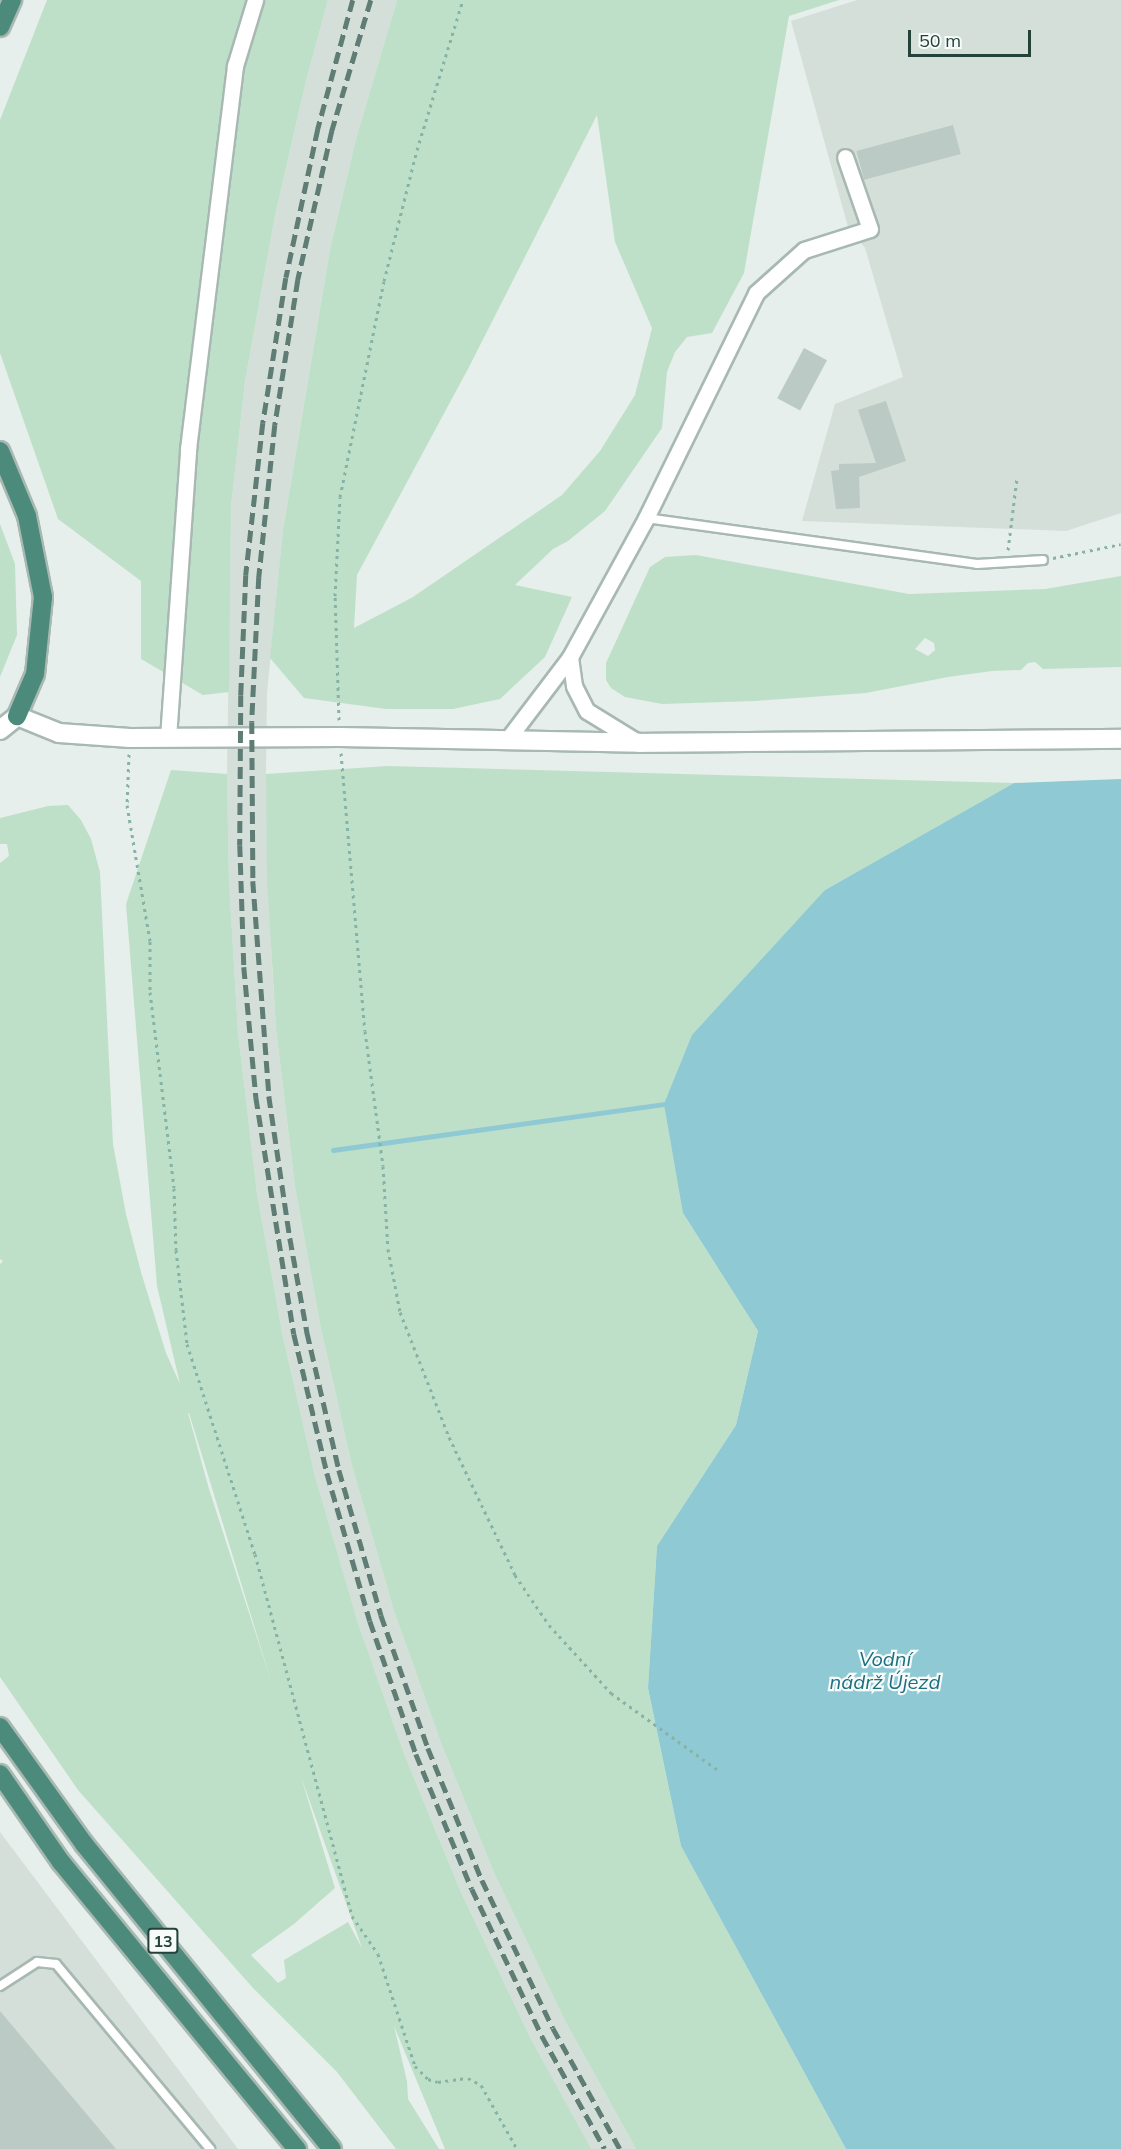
<!DOCTYPE html>
<meta charset="utf-8">
<style>
body{margin:0}
#map{position:relative;width:1121px;height:2149px;overflow:hidden;background:#e6efeb;font-family:Mulish,sans-serif}
div>[style]{position:absolute}
[style*='--x']{left:calc(var(--x)*1px);top:calc(var(--y)*1px);width:calc(var(--w)*1px);rotate:calc(var(--a)*1deg)}
.built>*{inset:0;background:#d4dfda}
.green>*{inset:0;background:#bfe0c8}
.water>*{inset:0;background:#8ec9d4}
.stream>*{height:5px;margin:-2.5px;padding:0 2.5px;transform-origin:2.5px;border-radius:2.5px;background:#8ec9d4}
.building>*{inset:0;background:#bbcac4;transform-origin:0 0}
.path>*{height:3px;margin-top:-1.5px;transform-origin:0;background:repeating-linear-gradient(90deg,#86b3a5 0 3px,transparent 0 7.5px)}
.roads{filter:drop-shadow(2px 0 #a8b8b2) drop-shadow(-2px 0 #a8b8b2) drop-shadow(0 2px #a8b8b2) drop-shadow(0 -2px #a8b8b2)}
.service>*{height:8px;margin:-4px;padding:0 4px;transform-origin:4px;border-radius:4px;background:#fff}
.minor>*{height:15px;margin:-7.5px;padding:0 7.5px;transform-origin:7.5px;border-radius:7.5px;background:#fff}
.tertiary>*{height:18px;margin:-9px;padding:0 9px;transform-origin:9px;border-radius:9px;background:#fff}
.trunk>*{height:18px;margin:-9px;padding:0 9px;transform-origin:9px;border-radius:9px;background:#4c8a7c}
.rail>*{height:4.5px;margin-top:-2.25px;transform-origin:0;background:repeating-linear-gradient(90deg,#5f7d75 0 12px,transparent 0 18px)}
span{translate:-50% -50%;white-space:nowrap;text-align:center;line-height:1.15;-webkit-text-stroke:4.5px #f7fbf9;paint-order:stroke}
.shield-label span{padding:2px 4px;background:#f7fbf9;border:2px solid;border-radius:4px;-webkit-text-stroke-width:0}
.shield-label{font-size:16px;color:#24423a;font-weight:700}
.water-label{font-size:20px;color:#1c6f80;font-style:italic}
.scale{position:absolute;left:908px;top:30px;width:123px;height:27px;box-sizing:border-box;border:3px solid #24423a;border-top:0;padding-left:8px;font-size:18px;line-height:21px;white-space:nowrap;color:#24423a;-webkit-text-stroke:4px #f7fbf9;paint-order:stroke}
</style>
<div id="map">
<div class="built">
<i style="clip-path:polygon(328px 0,397px 0,356px 139px,330px 249px,283px 530px,267px 693px,266px 774px,272px 967px,276px 1029px,295px 1187px,321px 1329px,352px 1466px,394px 1611px,441px 1743px,495px 1875px,565px 2021px,636px 2149px,591px 2149px,589px 2147px,531px 2039px,460px 1890px,405px 1756px,358px 1623px,315px 1476px,283px 1337px,257px 1193px,238px 1032px,229px 881px,227px 774px,231px 507px,245px 382px,275px 216px,306px 81px)"></i>
<i style="clip-path:polygon(857px 0,1121px 0,1121px 513px,1066px 531px,802px 521px,835px 404px,903px 377px,865px 248px,848px 227px,791px 21px)"></i>
<i style="clip-path:polygon(0 1832px,238px 2149px,0 2149px)"></i>
</div>
<div class="green">
<i style="clip-path:polygon(47px 0,328px 0,306px 81px,275px 216px,245px 382px,231px 507px,229px 692px,203px 695px,141px 659px,141px 581px,58px 519px,0 353px,0 120px)"></i>
<i style="clip-path:polygon(evenodd,397px 0,839px 0,789px 16px,744px 273px,712px 333px,687px 337px,675px 352px,667px 372px,662px 428px,605px 511px,568px 541px,553px 549px,515px 585px,572px 597px,545px 657px,500px 699px,453px 709px,386px 709px,304px 698px,270px 658px,283px 530px,330px 249px,356px 139px,397px 0,597px 115px,615px 242px,652px 328px,635px 395px,600px 451px,562px 495px,413px 597px,354px 628px,357px 575px,469px 367px,597px 115px)"></i>
<i style="clip-path:polygon(0 524px,15px 564px,17px 635px,0 677px)"></i>
<i style="clip-path:polygon(evenodd,696px 555px,909px 594px,1045px 589px,1121px 576px,1121px 667px,1043px 669px,1035px 662px,1028px 663px,1021px 670px,992px 671px,948px 677px,866px 693px,755px 701px,662px 704px,625px 697px,611px 688px,606px 680px,606px 663px,650px 567px,665px 557px,696px 555px,925px 638px,934px 643px,935px 650px,928px 656px,915px 649px,925px 638px)"></i>
<i style="clip-path:polygon(388px 766px,1014px 783px,825px 890px,683px 1213px,758px 1331px,736px 1425px,657px 1546px,648px 1688px,681px 1846px,846px 2149px,636px 2149px,565px 2021px,495px 1875px,441px 1743px,394px 1611px,352px 1466px,321px 1329px,295px 1187px,276px 1029px,267px 879px,266px 774px)"></i>
<i style="clip-path:polygon(evenodd,171px 770px,227px 774px,229px 881px,238px 1032px,257px 1193px,283px 1337px,315px 1476px,358px 1623px,405px 1756px,460px 1890px,531px 2039px,591px 2149px,445px 2149px,394px 2026px,407px 2081px,408px 2099px,439px 2149px,396px 2149px,337px 2072px,253px 1988px,78px 1790px,0 1677px,0 1264px,3px 1261px,0 1259px,0 863px,9px 856px,7px 844px,0 844px,0 818px,48px 806px,68px 805px,81px 820px,91px 839px,100px 872px,113px 1144px,126px 1214px,141px 1272px,166px 1353px,180px 1384px,157px 1286px,126px 904px,171px 770px,188px 1413px,189px 1413px,271px 1681px,209px 1489px,188px 1413px,171px 770px,301px 1777px,362px 1948px,348px 1922px,284px 1960px,286px 1978px,278px 1983px,251px 1955px,294px 1924px,335px 1888px,301px 1777px)"></i>
</div>
<div class="water">
<i style="clip-path:polygon(1121px 779px,1121px 2149px,846px 2149px,681px 1846px,648px 1688px,657px 1546px,736px 1425px,758px 1331px,683px 1213px,664px 1104px,692px 1035px,825px 890px,1014px 783px)"></i>
</div>
<div class="stream">
<i style="--x:333;--y:1150;--w:341;--a:-7.9"></i>
</div>
<div class="building">
<i style="left:953px;top:125px;width:30px;height:100px;rotate:75deg"></i>
<i style="left:804px;top:348px;width:26px;height:57px;rotate:28deg"></i>
<i style="clip-path:polygon(886px 401px,906px 461px,859px 477px,860px 508px,836px 509px,831px 471px,839px 470px,839px 464px,876px 463px,858px 410px)"></i>
<i style="clip-path:polygon(0 2011px,116px 2149px,0 2149px)"></i>
</div>
<div class="path">
<i style="--x:1008;--y:550;--w:73;--a:-82.9"></i>
<i style="--x:1053;--y:558;--w:69;--a:-11.6"></i>
<i style="--x:339;--y:720;--w:124;--a:-91.8"></i>
<i style="--x:335;--y:596;--w:99;--a:-87.1"></i>
<i style="--x:340;--y:497;--w:220;--a:-78.5"></i>
<i style="--x:384;--y:281;--w:135;--a:-75.9"></i>
<i style="--x:417;--y:150;--w:157;--a:-73"></i>
<i style="--x:341;--y:753;--w:279;--a:85.1"></i>
<i style="--x:365;--y:1031;--w:136;--a:82.4"></i>
<i style="--x:383;--y:1166;--w:83;--a:86.6"></i>
<i style="--x:388;--y:1249;--w:64;--a:79.2"></i>
<i style="--x:400;--y:1312;--w:134;--a:68.6"></i>
<i style="--x:449;--y:1437;--w:153;--a:64.4"></i>
<i style="--x:515;--y:1575;--w:60;--a:55.8"></i>
<i style="--x:549;--y:1625;--w:92;--a:47.6"></i>
<i style="--x:611;--y:1693;--w:133;--a:35.8"></i>
<i style="--x:129;--y:754;--w:51;--a:92.2"></i>
<i style="--x:127;--y:805;--w:138;--a:80.4"></i>
<i style="--x:150;--y:941;--w:51;--a:90"></i>
<i style="--x:150;--y:992;--w:197;--a:83"></i>
<i style="--x:174;--y:1188;--w:62;--a:88.2"></i>
<i style="--x:176;--y:1250;--w:95;--a:83.3"></i>
<i style="--x:187;--y:1344;--w:221;--a:72.1"></i>
<i style="--x:255;--y:1554;--w:375;--a:75"></i>
<i style="--x:352;--y:1916;--w:46;--a:55.6"></i>
<i style="--x:378;--y:1954;--w:118;--a:71.7"></i>
<i style="--x:415;--y:2066;--w:18;--a:45"></i>
<i style="--x:428;--y:2079;--w:10;--a:17"></i>
<i style="--x:438;--y:2082;--w:30;--a:-8"></i>
<i style="--x:468;--y:2078;--w:15;--a:28"></i>
<i style="--x:481;--y:2085;--w:73;--a:60.6"></i>
</div>
<div class="roads">
<div class="service">
<i style="--x:646;--y:518;--w:334;--a:7.9"></i>
<i style="--x:977;--y:564;--w:66;--a:-3.5"></i>
<i style="--x:0;--y:1986;--w:44;--a:-33"></i>
<i style="--x:37;--y:1962;--w:19;--a:6"></i>
<i style="--x:56;--y:1964;--w:241;--a:50.2"></i>
</div>
<div class="minor">
<i style="--x:570;--y:657;--w:158;--a:-61.3"></i>
<i style="--x:646;--y:518;--w:250;--a:-63.9"></i>
<i style="--x:756;--y:293;--w:64;--a:-41.9"></i>
<i style="--x:804;--y:250;--w:69;--a:-17.7"></i>
<i style="--x:870;--y:229;--w:76;--a:-109.1"></i>
<i style="--x:168;--y:738;--w:290;--a:-86"></i>
<i style="--x:188;--y:449;--w:386;--a:-83"></i>
<i style="--x:235;--y:66;--w:69;--a:-73.1"></i>
<i style="--x:507;--y:740;--w:104;--a:-52.8"></i>
<i style="--x:570;--y:657;--w:29;--a:82"></i>
<i style="--x:574;--y:686;--w:28;--a:63"></i>
<i style="--x:587;--y:711;--w:61;--a:31.6"></i>
</div>
<div class="tertiary">
<i style="--x:0;--y:730;--w:22;--a:-39"></i>
<i style="--x:17;--y:716;--w:45;--a:22"></i>
<i style="--x:59;--y:733;--w:71;--a:4"></i>
<i style="--x:130;--y:738;--w:210;--a:-0.3"></i>
<i style="--x:340;--y:737;--w:299;--a:1.1"></i>
<i style="--x:639;--y:743;--w:482;--a:-0.5"></i>
</div>
<div class="trunk">
<i style="--x:0;--y:27;--w:30;--a:-66"></i>
<i style="--x:0;--y:451;--w:70;--a:67.4"></i>
<i style="--x:27;--y:516;--w:83;--a:78.8"></i>
<i style="--x:43;--y:597;--w:77;--a:95.9"></i>
<i style="--x:35;--y:674;--w:46;--a:113.2"></i>
<i style="--x:0;--y:1727;--w:144;--a:54.3"></i>
<i style="--x:84;--y:1844;--w:393;--a:50.9"></i>
<i style="--x:0;--y:1774;--w:107;--a:55.3"></i>
<i style="--x:61;--y:1862;--w:372;--a:50.6"></i>
</div>
</div>
<div class="rail">
<i style="--x:353;--y:0;--w:134;--a:105.2"></i>
<i style="--x:318;--y:129;--w:152;--a:102.1"></i>
<i style="--x:286;--y:278;--w:147;--a:99"></i>
<i style="--x:263;--y:423;--w:153;--a:96.4"></i>
<i style="--x:246;--y:575;--w:120;--a:92.4"></i>
<i style="--x:241;--y:695;--w:150;--a:90.4"></i>
<i style="--x:240;--y:845;--w:122;--a:88.1"></i>
<i style="--x:244;--y:967;--w:131;--a:84.7"></i>
<i style="--x:256;--y:1097;--w:240;--a:80.9"></i>
<i style="--x:294;--y:1334;--w:143;--a:76.6"></i>
<i style="--x:327;--y:1473;--w:154;--a:73.8"></i>
<i style="--x:370;--y:1621;--w:141;--a:70.9"></i>
<i style="--x:416;--y:1754;--w:146;--a:67.5"></i>
<i style="--x:472;--y:1889;--w:163;--a:64.5"></i>
<i style="--x:542;--y:2036;--w:129;--a:60.9"></i>
<i style="--x:371;--y:0;--w:137;--a:106.6"></i>
<i style="--x:332;--y:131;--w:153;--a:102.9"></i>
<i style="--x:298;--y:280;--w:147;--a:99"></i>
<i style="--x:275;--y:425;--w:153;--a:96"></i>
<i style="--x:259;--y:577;--w:145;--a:92.8"></i>
<i style="--x:252;--y:722;--w:159;--a:89.6"></i>
<i style="--x:253;--y:881;--w:216;--a:85.7"></i>
<i style="--x:269;--y:1096;--w:144;--a:81.6"></i>
<i style="--x:290;--y:1238;--w:96;--a:79.7"></i>
<i style="--x:307;--y:1332;--w:142;--a:76.9"></i>
<i style="--x:339;--y:1470;--w:151;--a:73.8"></i>
<i style="--x:381;--y:1615;--w:141;--a:70.5"></i>
<i style="--x:428;--y:1748;--w:143;--a:67.8"></i>
<i style="--x:482;--y:1880;--w:164;--a:64.4"></i>
<i style="--x:553;--y:2028;--w:138;--a:61"></i>
</div>
<div class="shield-label">
<span style="left:163px;top:1941px">13</span>
</div>
<div class="water-label">
<span style="left:885px;top:1670px">Vodní<br>nádrž Újezd</span>
</div>
<div class="scale">50 m</div>
</div>
